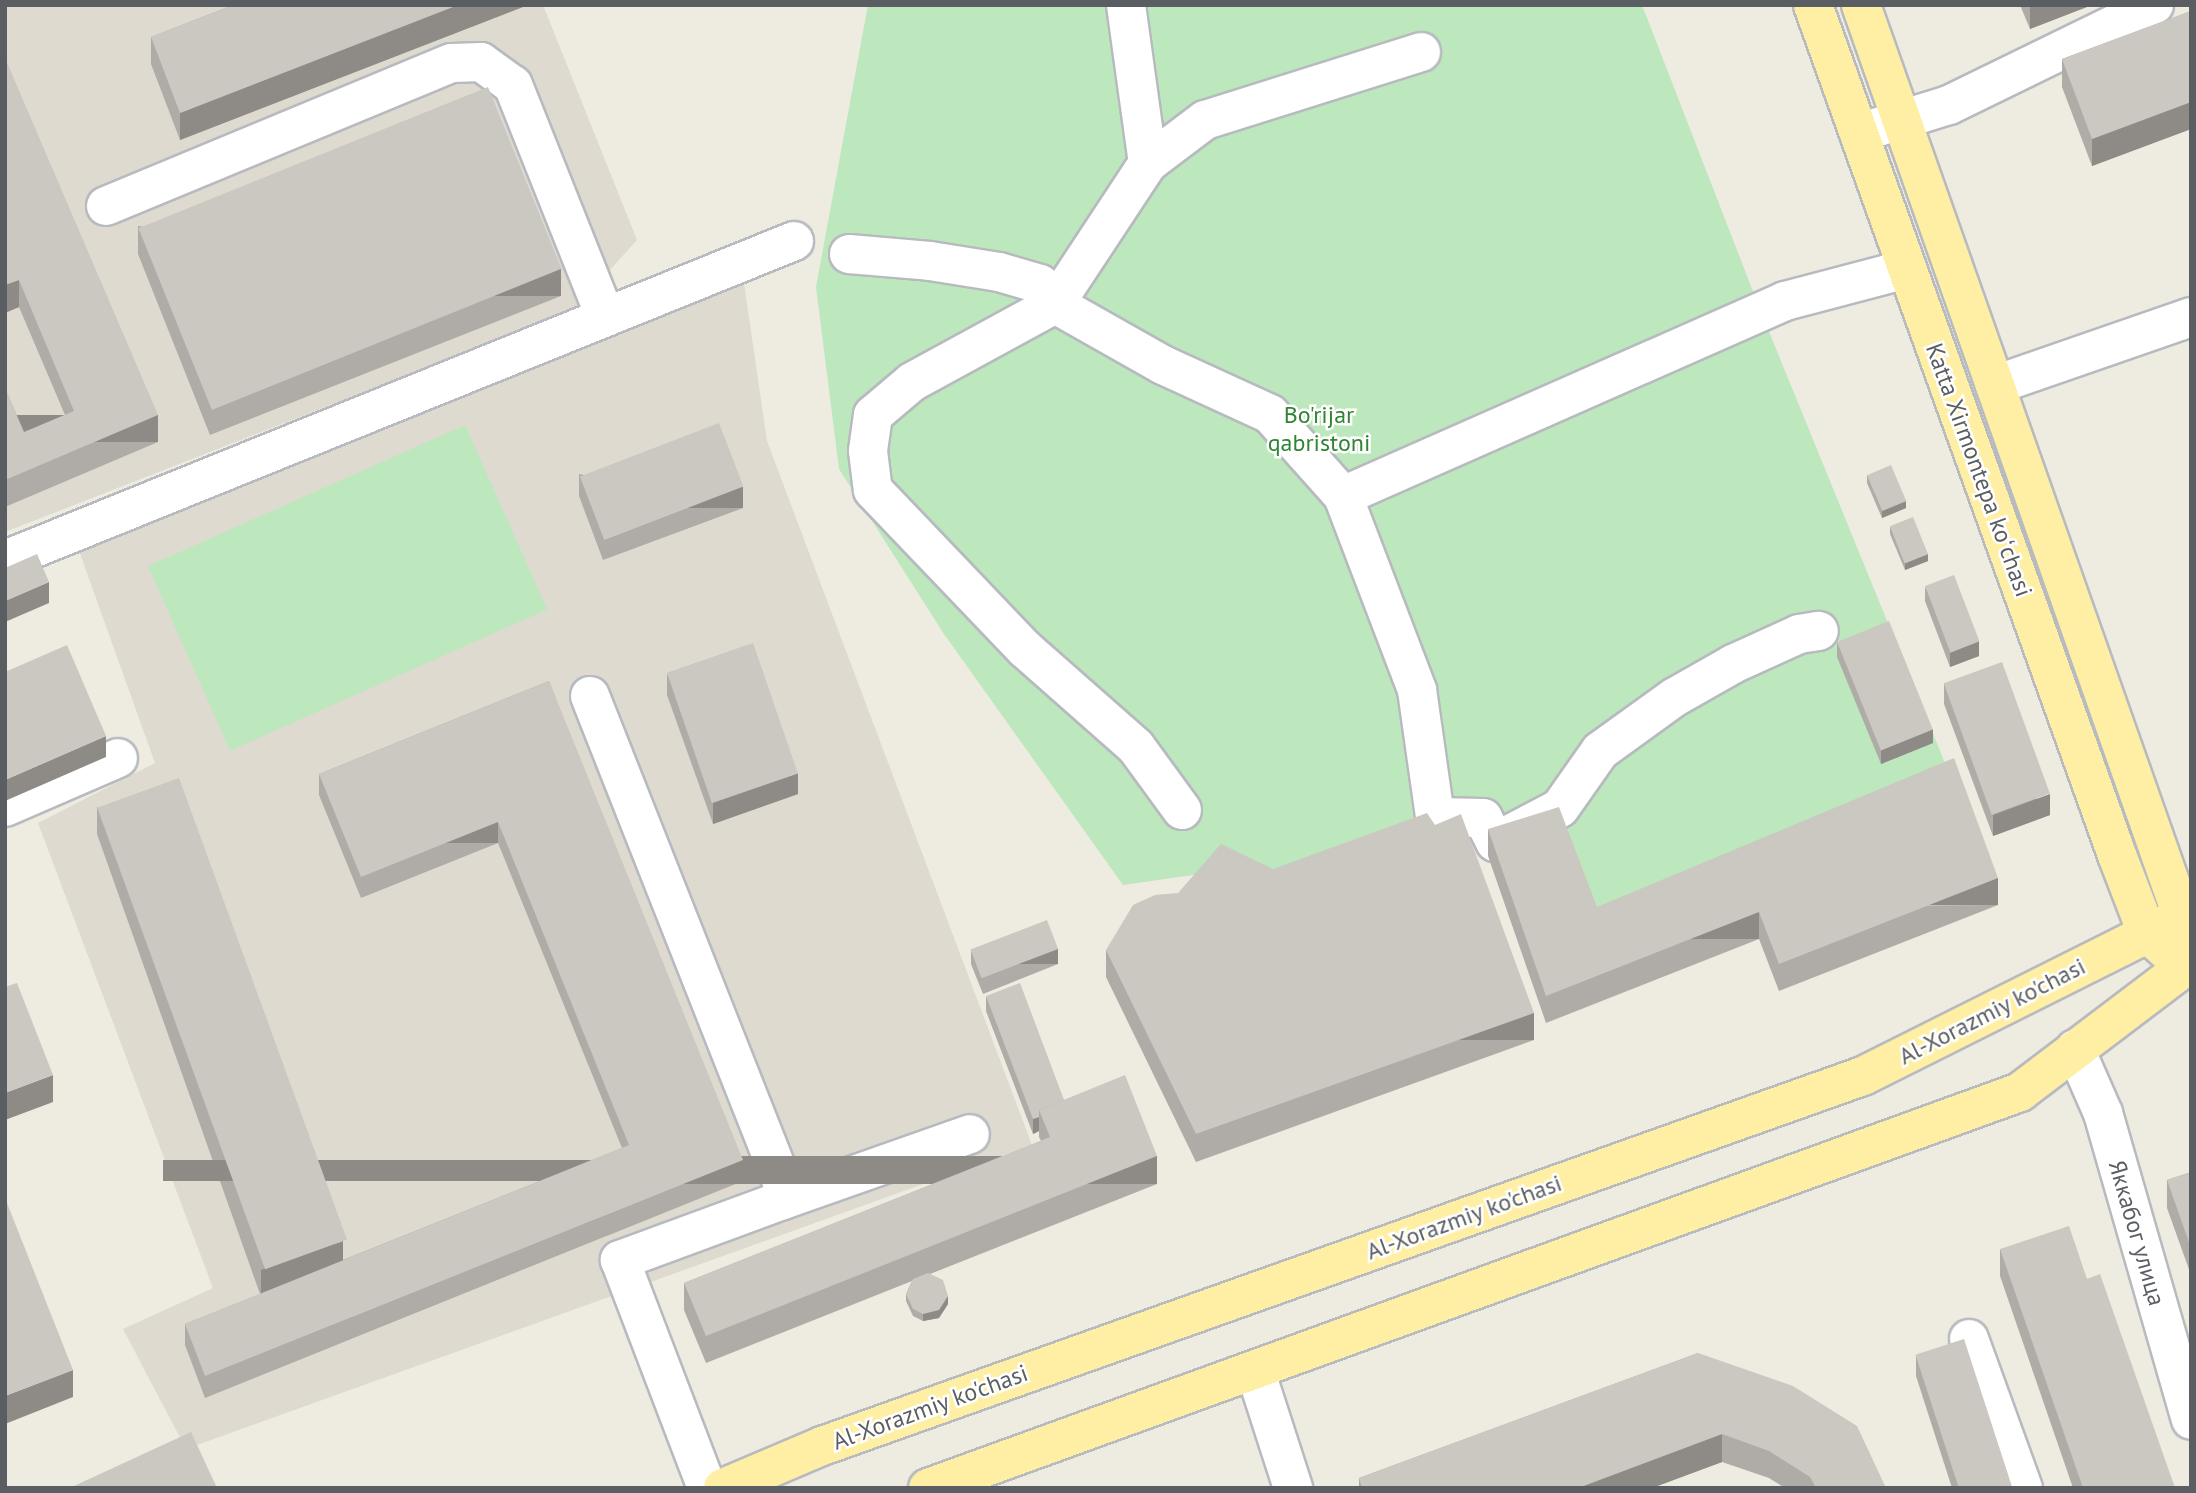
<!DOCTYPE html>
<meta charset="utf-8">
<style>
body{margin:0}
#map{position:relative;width:2196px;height:1493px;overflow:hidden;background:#eeebe1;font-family:"PT Sans",sans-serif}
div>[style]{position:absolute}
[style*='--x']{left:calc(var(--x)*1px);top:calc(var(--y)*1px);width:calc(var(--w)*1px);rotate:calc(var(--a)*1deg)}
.education>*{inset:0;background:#dedad0}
.green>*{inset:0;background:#bde7bc;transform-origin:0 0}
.roads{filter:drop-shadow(2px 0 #b7babf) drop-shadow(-2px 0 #b7babf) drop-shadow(0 2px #b7babf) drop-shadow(0 -2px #b7babf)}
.minor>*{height:38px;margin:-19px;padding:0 19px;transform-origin:19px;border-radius:19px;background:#fff}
.major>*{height:38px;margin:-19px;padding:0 19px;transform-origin:19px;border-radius:19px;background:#ffefa5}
.wall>*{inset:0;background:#afaba6}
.shaded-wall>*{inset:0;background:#8e8b87;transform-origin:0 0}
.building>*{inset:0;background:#cbc7c1;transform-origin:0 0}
span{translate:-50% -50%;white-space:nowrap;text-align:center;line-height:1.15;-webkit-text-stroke:5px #fff;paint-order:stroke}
.park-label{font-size:24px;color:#308433}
.street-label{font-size:24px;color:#5a5e63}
.frame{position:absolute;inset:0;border:7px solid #5a5e63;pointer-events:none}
</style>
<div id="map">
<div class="education">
<i style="clip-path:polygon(5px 5px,543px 5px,637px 240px,574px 310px,5px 532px)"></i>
<i style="clip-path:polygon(744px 283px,767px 441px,1032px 1145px,186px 1449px,123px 1329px,213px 1288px,38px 823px,155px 763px,78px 548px)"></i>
</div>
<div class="green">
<i style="clip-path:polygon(868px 5px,1642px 5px,1761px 312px,1954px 785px,1597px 934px,1475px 824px,1273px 896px,1221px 871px,1123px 885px,944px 634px,839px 469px,816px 287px)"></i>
<i style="left:465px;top:425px;width:202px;height:347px;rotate:66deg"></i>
</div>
<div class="roads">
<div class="minor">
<i style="--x:1126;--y:5;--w:160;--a:82.1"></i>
<i style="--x:1421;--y:52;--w:226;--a:162.5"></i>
<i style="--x:1205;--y:120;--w:71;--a:143"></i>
<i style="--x:1148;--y:163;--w:169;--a:123.4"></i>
<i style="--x:1055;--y:304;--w:124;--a:29.5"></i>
<i style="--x:1163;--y:365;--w:118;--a:24.6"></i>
<i style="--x:1270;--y:414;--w:110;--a:48.3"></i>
<i style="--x:1343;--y:496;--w:483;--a:-23.8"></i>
<i style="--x:1785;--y:301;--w:126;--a:-14.7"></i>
<i style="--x:1859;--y:133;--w:94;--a:-17.3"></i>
<i style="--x:1949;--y:105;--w:228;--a:-26"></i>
<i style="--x:106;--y:206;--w:374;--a:-22.5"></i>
<i style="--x:452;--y:63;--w:29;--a:-2"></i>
<i style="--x:481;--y:62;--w:39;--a:36"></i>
<i style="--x:513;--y:85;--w:249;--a:68.3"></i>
<i style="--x:849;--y:254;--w:81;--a:4.9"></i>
<i style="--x:930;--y:261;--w:70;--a:9.1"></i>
<i style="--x:999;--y:272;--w:43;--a:16.3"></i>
<i style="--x:1040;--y:284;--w:25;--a:53"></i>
<i style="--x:1055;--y:304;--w:163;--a:151.4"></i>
<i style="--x:912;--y:382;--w:51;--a:139.8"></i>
<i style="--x:873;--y:415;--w:36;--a:98"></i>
<i style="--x:868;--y:451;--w:39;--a:83"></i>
<i style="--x:873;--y:490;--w:220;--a:46.3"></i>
<i style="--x:1025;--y:649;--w:148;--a:41.4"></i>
<i style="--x:1136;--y:747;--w:78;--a:53.9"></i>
<i style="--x:1995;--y:385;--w:207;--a:-19.1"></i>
<i style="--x:1343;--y:496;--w:208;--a:69.1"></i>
<i style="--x:1417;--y:690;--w:128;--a:81.9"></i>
<i style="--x:1435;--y:817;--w:48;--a:1.2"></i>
<i style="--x:1483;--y:818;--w:27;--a:63"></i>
<i style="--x:1495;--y:842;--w:73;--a:-27.6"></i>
<i style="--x:1560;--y:808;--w:70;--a:-54.9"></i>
<i style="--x:1600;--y:751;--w:92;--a:-35.8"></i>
<i style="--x:1675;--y:697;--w:67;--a:-29.6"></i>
<i style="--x:1733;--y:664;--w:72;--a:-24.4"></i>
<i style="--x:1799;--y:634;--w:20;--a:-9"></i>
<i style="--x:5;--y:560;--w:851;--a:-22.01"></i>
<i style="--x:590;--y:696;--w:523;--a:68.44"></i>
<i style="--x:782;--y:1182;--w:18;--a:87"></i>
<i style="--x:783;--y:1200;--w:174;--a:159.8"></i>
<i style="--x:620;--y:1260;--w:244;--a:69.1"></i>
<i style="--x:5;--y:807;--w:123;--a:-23.4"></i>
<i style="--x:2075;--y:1049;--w:70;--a:66.4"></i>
<i style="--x:2103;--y:1113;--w:319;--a:74"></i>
<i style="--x:783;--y:1200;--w:198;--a:-19.4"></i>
<i style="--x:1969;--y:1339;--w:158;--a:70.1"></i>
<i style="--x:1255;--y:1370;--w:124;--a:72.1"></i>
</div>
<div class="major">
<i style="--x:1813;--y:5;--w:903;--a:70.32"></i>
<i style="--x:2117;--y:855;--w:84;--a:69"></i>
<i style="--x:2147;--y:933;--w:27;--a:42"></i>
<i style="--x:1861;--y:5;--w:966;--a:70.59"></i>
<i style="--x:2182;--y:916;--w:26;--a:88"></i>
<i style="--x:723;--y:1488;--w:108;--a:-23"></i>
<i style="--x:822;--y:1446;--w:1105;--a:-19.57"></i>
<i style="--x:1863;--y:1076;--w:367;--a:-26.6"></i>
<i style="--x:928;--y:1488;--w:1162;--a:-19.93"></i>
<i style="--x:2020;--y:1092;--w:215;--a:-37.2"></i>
</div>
</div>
<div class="wall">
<i style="clip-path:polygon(233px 5px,528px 5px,180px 140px,151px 64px,151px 37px)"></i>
<i style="clip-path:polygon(2020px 5px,2092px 5px,2030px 29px)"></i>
<i style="clip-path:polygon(2191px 11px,2191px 129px,2092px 166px,2062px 87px,2062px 59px)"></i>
<i style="clip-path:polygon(5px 58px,158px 442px,5px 507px,5px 388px,24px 432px,65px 415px,19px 307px,5px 313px)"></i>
<i style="clip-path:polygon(138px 226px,561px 296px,210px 435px,138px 254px)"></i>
<i style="clip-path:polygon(579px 474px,743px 508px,603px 560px,579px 496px)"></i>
<i style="clip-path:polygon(1867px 475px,1906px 508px,1882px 518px,1867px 483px)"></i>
<i style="clip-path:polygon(1890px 526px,1928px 561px,1905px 570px,1890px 534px)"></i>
<i style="clip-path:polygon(1925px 587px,1979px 656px,1950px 667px,1925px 601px)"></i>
<i style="clip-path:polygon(1837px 642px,1933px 743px,1881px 764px,1837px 657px)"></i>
<i style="clip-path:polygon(667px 674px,798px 794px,713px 824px,667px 695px)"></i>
<i style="clip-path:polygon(549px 681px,743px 1181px,205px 1398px,185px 1345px,185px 1324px,260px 1294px,97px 834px,97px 806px,343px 1260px,622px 1148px,498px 843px,361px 898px,319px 795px,319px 774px)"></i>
<i style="clip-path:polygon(1944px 683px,2050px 815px,1993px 836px,1944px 704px)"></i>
<i style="clip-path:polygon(1488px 829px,1597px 907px,1998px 905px,1779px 991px,1759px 939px,1546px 1023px,1488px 856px)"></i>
<i style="clip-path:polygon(971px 950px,1058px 964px,983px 994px,971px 964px)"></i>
<i style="clip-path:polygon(1106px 950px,1534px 1040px,1196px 1162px,1106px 977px)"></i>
<i style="clip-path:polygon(986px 996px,1064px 1100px,1157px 1184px,930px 1274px,948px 1304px,939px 1318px,923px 1321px,913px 1316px,906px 1301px,906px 1294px,912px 1281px,706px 1363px,684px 1310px,684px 1283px,1041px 1141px,1039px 1137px,1039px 1131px,1033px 1134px,986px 1011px)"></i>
<i style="clip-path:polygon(2191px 1172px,2191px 1275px,2167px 1208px,2167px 1180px)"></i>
<i style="clip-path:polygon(2000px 1249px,2087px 1279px,2175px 1488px,2073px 1488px,2000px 1276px)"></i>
<i style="clip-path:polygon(1698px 1353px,1886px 1488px,1785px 1488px,1769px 1478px,1722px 1462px,1652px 1488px,1359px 1488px,1359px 1478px)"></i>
<i style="clip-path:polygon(1916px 1355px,2012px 1488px,1952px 1488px,1916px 1376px)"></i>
</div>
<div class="shaded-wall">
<i style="clip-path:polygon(458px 5px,528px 5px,180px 140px,180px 113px)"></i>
<i style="clip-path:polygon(2030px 5px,2092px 5px,2030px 29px)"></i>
<i style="clip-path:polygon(2191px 102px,2191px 129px,2092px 166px,2092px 139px)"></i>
<i style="left:561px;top:269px;width:27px;height:378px;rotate:90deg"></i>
<i style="clip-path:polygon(19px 280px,19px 307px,5px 313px,5px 285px)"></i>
<i style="left:158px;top:415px;width:27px;height:166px;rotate:90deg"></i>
<i style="left:743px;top:487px;width:21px;height:149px;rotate:90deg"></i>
<i style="clip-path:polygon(1906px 501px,1906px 508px,1882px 518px,1882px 510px)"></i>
<i style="clip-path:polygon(1928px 554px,1928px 561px,1905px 570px,1905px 563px)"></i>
<i style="clip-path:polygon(49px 582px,49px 603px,5px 622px,5px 601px)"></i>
<i style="clip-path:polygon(1979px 641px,1979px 656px,1950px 667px,1950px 653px)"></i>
<i style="clip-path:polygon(1933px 729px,1933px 743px,1881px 764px,1881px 750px)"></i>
<i style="clip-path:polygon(106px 736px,106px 757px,5px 801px,5px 780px)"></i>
<i style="clip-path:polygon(798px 773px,798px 794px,713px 824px,713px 803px)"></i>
<i style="clip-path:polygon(2050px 794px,2050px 815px,1993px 836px,1993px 815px)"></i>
<i style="left:498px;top:822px;width:21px;height:148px;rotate:90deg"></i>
<i style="left:1998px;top:878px;width:27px;height:235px;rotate:90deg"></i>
<i style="left:1759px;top:912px;width:27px;height:229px;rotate:90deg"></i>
<i style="left:1058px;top:949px;width:15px;height:81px;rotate:90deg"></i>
<i style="left:1534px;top:1013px;width:27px;height:359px;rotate:90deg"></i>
<i style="clip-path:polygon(53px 1075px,53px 1102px,5px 1120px,5px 1093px)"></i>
<i style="clip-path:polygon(1039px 1117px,1039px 1131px,1033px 1134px,1033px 1119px)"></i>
<i style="left:1157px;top:1156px;width:28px;height:486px;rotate:90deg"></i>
<i style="left:743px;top:1160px;width:21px;height:580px;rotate:90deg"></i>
<i style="clip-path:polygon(343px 1241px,343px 1268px,261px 1297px,261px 1270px)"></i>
<i style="clip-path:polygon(948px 1296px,948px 1304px,939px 1318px,923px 1321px,923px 1314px)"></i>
<i style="clip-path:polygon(73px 1370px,73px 1397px,5px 1424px,5px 1396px)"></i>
<i style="clip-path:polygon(1722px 1434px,1722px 1462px,1652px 1488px,1578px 1488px)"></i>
</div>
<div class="building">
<i style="clip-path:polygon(233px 5px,458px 5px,180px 113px,151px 37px)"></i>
<i style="clip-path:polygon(2191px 11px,2191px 102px,2092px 139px,2062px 59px)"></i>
<i style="clip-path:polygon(5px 58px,158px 415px,5px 480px,5px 388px,24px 432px,74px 411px,19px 280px,5px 285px,5px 239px,7px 238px,5px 234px)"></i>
<i style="left:488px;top:87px;width:196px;height:377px;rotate:68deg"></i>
<i style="left:719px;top:423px;width:68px;height:149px;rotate:69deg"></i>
<i style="left:1891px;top:465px;width:39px;height:26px;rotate:67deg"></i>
<i style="left:1913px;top:517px;width:40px;height:25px;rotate:68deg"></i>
<i style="clip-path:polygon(37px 554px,49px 582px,5px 601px,5px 568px)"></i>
<i style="left:1954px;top:575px;width:71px;height:31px;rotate:69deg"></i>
<i style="left:1889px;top:621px;width:117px;height:56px;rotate:68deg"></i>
<i style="left:753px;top:643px;width:138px;height:91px;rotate:71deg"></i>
<i style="clip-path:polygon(67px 645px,106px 736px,5px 780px,5px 672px)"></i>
<i style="left:2002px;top:662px;width:140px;height:62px;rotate:70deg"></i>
<i style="clip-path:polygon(549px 681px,743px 1160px,205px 1376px,185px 1324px,629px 1145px,498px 822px,361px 877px,319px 774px)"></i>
<i style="clip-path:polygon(1954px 758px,1998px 878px,1779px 964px,1759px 912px,1546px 996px,1488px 829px,1559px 807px,1597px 907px)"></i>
<i style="left:179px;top:778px;width:491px;height:87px;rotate:70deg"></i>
<i style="clip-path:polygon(1427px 813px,1435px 825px,1461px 814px,1534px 1013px,1196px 1134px,1106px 950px,1133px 905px,1155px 895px,1178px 893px,1221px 844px,1273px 869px)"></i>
<i style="left:1047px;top:920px;width:31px;height:82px;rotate:69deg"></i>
<i style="clip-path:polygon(17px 983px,53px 1075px,5px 1093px,5px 987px)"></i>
<i style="clip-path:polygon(1020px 983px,1064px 1100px,1039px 1110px,1039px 1117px,1033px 1119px,986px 996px)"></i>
<i style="clip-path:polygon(1125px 1075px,1157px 1156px,706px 1336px,684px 1283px,1050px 1137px,1039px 1110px)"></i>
<i style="clip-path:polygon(2191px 1172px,2191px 1248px,2167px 1180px)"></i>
<i style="clip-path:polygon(5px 1198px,73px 1370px,5px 1396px)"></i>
<i style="clip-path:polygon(2069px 1226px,2087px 1279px,2100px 1274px,2175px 1488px,2083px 1488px,2000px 1249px)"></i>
<i style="clip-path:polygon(928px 1273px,943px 1280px,948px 1296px,939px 1310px,923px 1314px,913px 1309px,906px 1294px,913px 1279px)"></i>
<i style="left:1964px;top:1339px;width:157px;height:51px;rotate:72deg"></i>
<i style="clip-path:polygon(1698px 1353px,1793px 1386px,1857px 1426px,1886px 1488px,1816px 1488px,1810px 1477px,1769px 1451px,1722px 1434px,1578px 1488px,1362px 1488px,1359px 1478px)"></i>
<i style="clip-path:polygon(191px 1432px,217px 1488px,75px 1488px,74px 1486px)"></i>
</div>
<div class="park-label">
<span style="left:1319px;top:429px">Bo'rijar<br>qabristoni</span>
</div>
<div class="street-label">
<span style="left:1979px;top:470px;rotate:70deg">Katta Xirmontepa koʻchasi</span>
<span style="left:1992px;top:1011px;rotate:-27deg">Al-Xorazmiy ko'chasi</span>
<span style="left:1464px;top:1217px;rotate:-20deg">Al-Xorazmiy ko'chasi</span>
<span style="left:2137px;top:1233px;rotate:74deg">Яккабог улица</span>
<span style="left:930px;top:1407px;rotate:-20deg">Al-Xorazmiy ko'chasi</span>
</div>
<div class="frame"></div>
</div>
